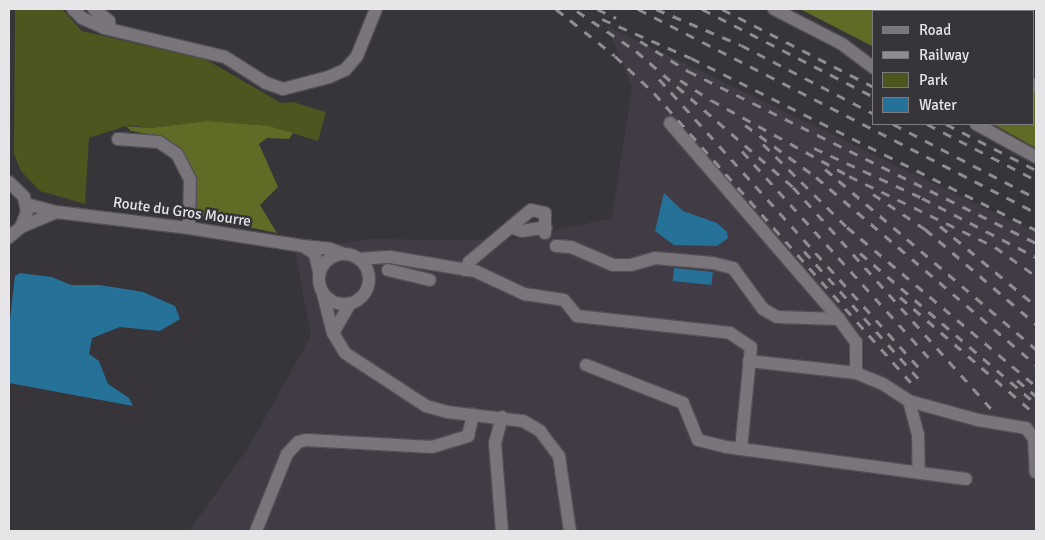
<!DOCTYPE html>
<style>
body{margin:0}
#map{position:relative;width:1045px;height:540px;overflow:hidden;background:#37343a;font-family:Signika,sans-serif}
div>[style]{position:absolute}
[style*='--x']{left:calc(var(--x)*1px);top:calc(var(--y)*1px);width:calc(var(--w)*1px);rotate:calc(var(--a)*1deg)}
.built>*{inset:0;background:#413b46}
.green>*{inset:0;background:#4e551e}
.forest>*{inset:0;background:#626b25}
.water>*{inset:0;background:#257197;transform-origin:0 0}
.roads{filter:drop-shadow(1px 0 #535055) drop-shadow(-1px 0 #535055) drop-shadow(0 1px #535055) drop-shadow(0 -1px #535055)}
.minor>*{height:12px;margin:-6px;padding:0 6px;transform-origin:6px;border-radius:6px;background:#79757b}
.minor>.ring{margin:-6px;padding:0;box-sizing:content-box;background:none;border:12px solid #79757b;border-radius:50%}
.rail>*{height:3px;margin-top:-1.5px;transform-origin:0;background:repeating-linear-gradient(90deg,#908d92 0 9px,transparent 0 18px)}
span{translate:-50% -50%;white-space:nowrap;text-align:center;line-height:1.15;-webkit-text-stroke:5px #37343a;paint-order:stroke}
.street-label{font-size:15px;color:#e7e5e8}
.frame{position:absolute;inset:0;border:10px solid #e7e5e8;pointer-events:none}
.legend{position:absolute;left:872px;top:10px;width:162px;height:115px;box-sizing:border-box;background:#37343a;border:1px solid #7d7b80;margin:0;padding:6px 9px;list-style:none;font-size:15px;color:#e7e5e8}
.legend li{display:flex;align-items:center;gap:10px;height:25px}
.legend b{width:25px;border:1px solid #7d7b80}
</style>
<div id="map">
<div class="built">
<i style="clip-path:polygon(607px 26px,1036px 233px,1036px 531px,189px 531px,248px 448px,311px 336px,295px 251px,370px 239px,510px 240px,612px 218px,632px 87px)"></i>
</div>
<div class="green">
<i style="clip-path:polygon(15px 9px,62px 9px,82px 31px,207px 60px,281px 103px,293px 102px,326px 112px,318px 141px,269px 126px,207px 121px,151px 128px,129px 125px,89px 138px,85px 204px,40px 191px,21px 171px,14px 154px)"></i>
</div>
<div class="forest">
<i style="clip-path:polygon(800px 9px,895px 9px,900px 11px,874px 11px,874px 47px)"></i>
<i style="clip-path:polygon(1034px 89px,1036px 90px,1036px 148px,993px 124px,1034px 124px)"></i>
<i style="clip-path:polygon(207px 121px,269px 126px,293px 133px,289px 139px,267px 138px,259px 144px,278px 187px,260px 205px,277px 233px,195px 216px,193px 176px,180px 147px,163px 137px,131px 131px,126px 126px,151px 128px)"></i>
</div>
<div class="water">
<i style="clip-path:polygon(664px 193px,683px 211px,717px 223px,727px 232px,728px 238px,717px 246px,674px 245px,655px 231px)"></i>
<i style="left:674px;top:268px;width:39px;height:13px;rotate:6deg"></i>
<i style="clip-path:polygon(20px 273px,52px 277px,71px 285px,100px 285px,143px 292px,175px 306px,180px 319px,160px 331px,120px 327px,92px 338px,89px 354px,99px 361px,108px 384px,129px 398px,133px 406px,9px 383px,9px 328px,15px 276px)"></i>
</div>
<div class="roads">
<div class="minor">
<i style="--x:73;--y:9;--w:13;--a:45"></i>
<i style="--x:82;--y:18;--w:24;--a:24"></i>
<i style="--x:104;--y:28;--w:124;--a:13.5"></i>
<i style="--x:225;--y:57;--w:49;--a:32.4"></i>
<i style="--x:266;--y:83;--w:18;--a:19"></i>
<i style="--x:283;--y:89;--w:48;--a:-14.6"></i>
<i style="--x:329;--y:77;--w:17;--a:-24"></i>
<i style="--x:345;--y:70;--w:18;--a:-49"></i>
<i style="--x:357;--y:56;--w:51;--a:-68"></i>
<i style="--x:94;--y:9;--w:19;--a:39"></i>
<i style="--x:109;--y:21;--w:8;--a:83"></i>
<i style="--x:774;--y:9;--w:76;--a:27.2"></i>
<i style="--x:842;--y:44;--w:40;--a:37"></i>
<i style="--x:906;--y:9;--w:5;--a:22"></i>
<i style="--x:1034;--y:85;--w:2;--a:27"></i>
<i style="--x:670;--y:123;--w:259;--a:49.2"></i>
<i style="--x:976;--y:124;--w:68;--a:28.8"></i>
<i style="--x:118;--y:139;--w:41;--a:4.2"></i>
<i style="--x:159;--y:142;--w:22;--a:34"></i>
<i style="--x:177;--y:154;--w:29;--a:63"></i>
<i style="--x:190;--y:180;--w:48;--a:91.2"></i>
<i style="--x:9;--y:182;--w:21;--a:45"></i>
<i style="--x:24;--y:197;--w:15;--a:79"></i>
<i style="--x:27;--y:212;--w:16;--a:112"></i>
<i style="--x:21;--y:227;--w:16;--a:140"></i>
<i style="--x:56;--y:212;--w:134;--a:6.9"></i>
<i style="--x:189;--y:228;--w:115;--a:9"></i>
<i style="--x:21;--y:227;--w:38;--a:-23"></i>
<i style="--x:56;--y:212;--w:30;--a:-165"></i>
<i style="--x:511;--y:227;--w:12;--a:20"></i>
<i style="--x:522;--y:231;--w:24;--a:-9"></i>
<i style="--x:556;--y:246;--w:15;--a:4"></i>
<i style="--x:571;--y:247;--w:46;--a:23.2"></i>
<i style="--x:613;--y:265;--w:18;--a:0"></i>
<i style="--x:631;--y:265;--w:25;--a:-16"></i>
<i style="--x:655;--y:258;--w:58;--a:4.9"></i>
<i style="--x:713;--y:263;--w:21;--a:14"></i>
<i style="--x:733;--y:268;--w:51;--a:53.8"></i>
<i style="--x:763;--y:309;--w:16;--a:30"></i>
<i style="--x:777;--y:317;--w:62;--a:1.8"></i>
<i style="--x:839;--y:319;--w:29;--a:54"></i>
<i style="--x:856;--y:342;--w:31;--a:90"></i>
<i class="ring" style="left:319px;top:254px;width:38px;height:38px"></i>
<i style="--x:359;--y:259;--w:31;--a:-4"></i>
<i style="--x:390;--y:257;--w:86;--a:9.4"></i>
<i style="--x:475;--y:271;--w:54;--a:25.1"></i>
<i style="--x:524;--y:294;--w:40;--a:8.5"></i>
<i style="--x:564;--y:300;--w:21;--a:51"></i>
<i style="--x:577;--y:316;--w:154;--a:6.3"></i>
<i style="--x:730;--y:333;--w:25;--a:34"></i>
<i style="--x:751;--y:347;--w:102;--a:95.6"></i>
<i style="--x:388;--y:270;--w:43;--a:13.4"></i>
<i style="--x:465;--y:270;--w:9;--a:-63"></i>
<i style="--x:469;--y:262;--w:81;--a:-40"></i>
<i style="--x:531;--y:210;--w:14;--a:12"></i>
<i style="--x:545;--y:213;--w:20;--a:90"></i>
<i style="--x:319;--y:272;--w:18;--a:-103"></i>
<i style="--x:315;--y:254;--w:14;--a:-146"></i>
<i style="--x:303;--y:246;--w:27;--a:6"></i>
<i style="--x:330;--y:249;--w:15;--a:20"></i>
<i style="--x:323;--y:294;--w:40;--a:75.6"></i>
<i style="--x:333;--y:333;--w:34;--a:-60"></i>
<i style="--x:333;--y:333;--w:23;--a:59"></i>
<i style="--x:345;--y:353;--w:97;--a:33.2"></i>
<i style="--x:426;--y:406;--w:22;--a:16"></i>
<i style="--x:447;--y:412;--w:77;--a:6.8"></i>
<i style="--x:523;--y:421;--w:20;--a:30"></i>
<i style="--x:540;--y:431;--w:31;--a:53"></i>
<i style="--x:559;--y:456;--w:76;--a:81.7"></i>
<i style="--x:749;--y:361;--w:108;--a:6.4"></i>
<i style="--x:856;--y:373;--w:29;--a:22"></i>
<i style="--x:883;--y:384;--w:31;--a:33"></i>
<i style="--x:909;--y:401;--w:34;--a:75"></i>
<i style="--x:918;--y:434;--w:39;--a:89"></i>
<i style="--x:586;--y:365;--w:104;--a:21.4"></i>
<i style="--x:683;--y:403;--w:40;--a:68"></i>
<i style="--x:698;--y:440;--w:29;--a:14"></i>
<i style="--x:726;--y:447;--w:242;--a:7.6"></i>
<i style="--x:909;--y:401;--w:72;--a:15.4"></i>
<i style="--x:978;--y:420;--w:49;--a:9.5"></i>
<i style="--x:1026;--y:428;--w:14;--a:54"></i>
<i style="--x:1034;--y:439;--w:33;--a:87"></i>
<i style="--x:502;--y:417;--w:27;--a:105"></i>
<i style="--x:495;--y:443;--w:88;--a:85.5"></i>
<i style="--x:256;--y:531;--w:83;--a:-68.1"></i>
<i style="--x:287;--y:454;--w:16;--a:-47"></i>
<i style="--x:298;--y:442;--w:8;--a:-14"></i>
<i style="--x:306;--y:440;--w:126;--a:3.2"></i>
<i style="--x:432;--y:447;--w:38;--a:-17"></i>
<i style="--x:468;--y:436;--w:22;--a:-77"></i>
</div>
</div>
<div class="rail">
<i style="--x:556;--y:9;--w:75;--a:38.5"></i>
<i style="--x:615;--y:56;--w:54;--a:43.5"></i>
<i style="--x:654;--y:93;--w:387;--a:48.4"></i>
<i style="--x:597;--y:9;--w:21;--a:25"></i>
<i style="--x:638;--y:9;--w:447;--a:27.1"></i>
<i style="--x:656;--y:9;--w:92;--a:23"></i>
<i style="--x:741;--y:45;--w:150;--a:27.4"></i>
<i style="--x:702;--y:9;--w:193;--a:27.1"></i>
<i style="--x:722;--y:9;--w:171;--a:27.2"></i>
<i style="--x:577;--y:11;--w:71;--a:34.1"></i>
<i style="--x:636;--y:51;--w:208;--a:40.9"></i>
<i style="--x:793;--y:187;--w:300;--a:48.2"></i>
<i style="--x:602;--y:19;--w:97;--a:23.7"></i>
<i style="--x:691;--y:58;--w:385;--a:26.5"></i>
<i style="--x:640;--y:41;--w:57;--a:32"></i>
<i style="--x:688;--y:71;--w:388;--a:26.3"></i>
<i style="--x:659;--y:79;--w:394;--a:48"></i>
<i style="--x:680;--y:80;--w:37;--a:33"></i>
<i style="--x:711;--y:100;--w:158;--a:28.8"></i>
<i style="--x:849;--y:176;--w:162;--a:25.9"></i>
<i style="--x:995;--y:247;--w:50;--a:35.3"></i>
<i style="--x:893;--y:124;--w:161;--a:27.4"></i>
<i style="--x:927;--y:124;--w:123;--a:27.2"></i>
<i style="--x:946;--y:124;--w:101;--a:27.1"></i>
<i style="--x:745;--y:125;--w:88;--a:36.2"></i>
<i style="--x:816;--y:177;--w:289;--a:40.5"></i>
<i style="--x:763;--y:144;--w:118;--a:44.7"></i>
<i style="--x:847;--y:227;--w:247;--a:40.1"></i>
<i style="--x:814;--y:148;--w:119;--a:24.8"></i>
<i style="--x:922;--y:198;--w:128;--a:27.4"></i>
<i style="--x:742;--y:151;--w:278;--a:47.9"></i>
<i style="--x:825;--y:169;--w:277;--a:40.5"></i>
<i style="--x:873;--y:194;--w:63;--a:33.9"></i>
<i style="--x:925;--y:229;--w:146;--a:40.6"></i>
<i style="--x:940;--y:226;--w:125;--a:39.8"></i>
<i style="--x:804;--y:251;--w:171;--a:48.1"></i>
<i style="--x:860;--y:253;--w:232;--a:40.6"></i>
<i style="--x:900;--y:297;--w:177;--a:40.9"></i>
<i style="--x:1017;--y:380;--w:25;--a:40"></i>
</div>
<div class="street-label">
<span style="left:182px;top:212px;rotate:8deg">Route du Gros Mourre</span>
</div>
<div class="frame"></div>
<ul class="legend">
<li><b style="height:6px;background:#79757b"></b>Road</li>
<li><b style="height:6px;background:#908d92"></b>Railway</li>
<li><b style="height:14px;background:#4e551e"></b>Park</li>
<li><b style="height:14px;background:#257197"></b>Water</li>
</ul>
</div>
